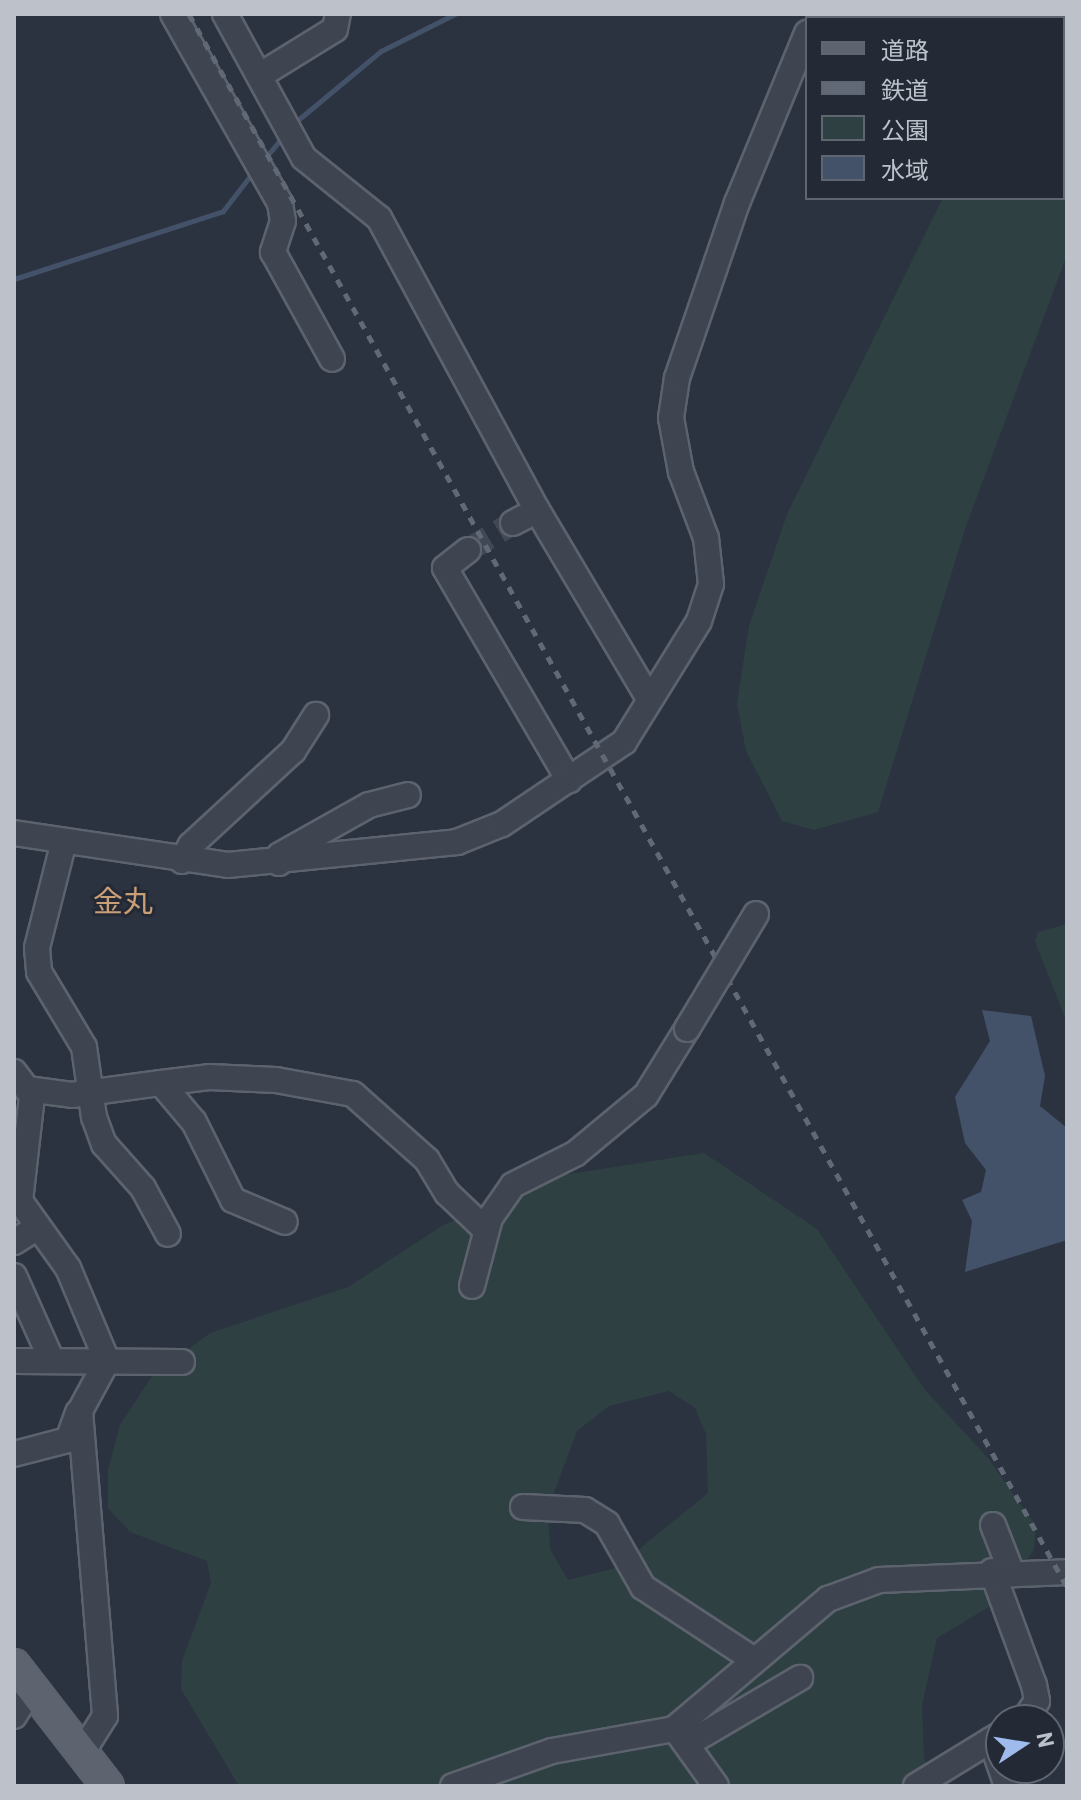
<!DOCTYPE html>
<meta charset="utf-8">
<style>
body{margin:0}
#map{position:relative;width:1081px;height:1800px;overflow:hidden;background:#2b3340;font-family:Barlow,"Noto Sans JP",sans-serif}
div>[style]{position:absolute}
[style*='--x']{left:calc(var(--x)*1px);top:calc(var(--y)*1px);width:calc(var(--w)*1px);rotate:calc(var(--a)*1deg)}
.green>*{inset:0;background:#2e4042}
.water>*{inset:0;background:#445269}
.stream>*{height:5px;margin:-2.5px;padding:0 2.5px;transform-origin:2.5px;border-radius:2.5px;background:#445269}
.minor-tunnel>*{height:24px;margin-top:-12px;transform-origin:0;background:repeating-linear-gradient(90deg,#414855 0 24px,transparent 0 36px)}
.roads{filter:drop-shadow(2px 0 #5d636e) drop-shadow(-2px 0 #5d636e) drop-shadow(0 2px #5d636e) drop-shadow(0 -2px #5d636e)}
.minor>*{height:24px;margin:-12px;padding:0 12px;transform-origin:12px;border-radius:12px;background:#3f4550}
.major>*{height:30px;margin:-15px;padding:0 15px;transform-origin:15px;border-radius:15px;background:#5d6470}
.rail>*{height:5px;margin-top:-2.5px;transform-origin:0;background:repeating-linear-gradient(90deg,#616977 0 8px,transparent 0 16px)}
.bridges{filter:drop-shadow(2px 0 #5d636e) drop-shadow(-2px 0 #5d636e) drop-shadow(0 2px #5d636e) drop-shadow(0 -2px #5d636e)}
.minor-bridge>*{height:24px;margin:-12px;padding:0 12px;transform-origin:12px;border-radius:12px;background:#3f4550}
span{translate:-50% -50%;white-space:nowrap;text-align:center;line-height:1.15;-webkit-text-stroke:6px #232a36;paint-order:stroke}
.quarter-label{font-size:30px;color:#ca9e77}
.frame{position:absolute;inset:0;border:16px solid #bcc1ca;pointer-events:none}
.legend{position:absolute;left:805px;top:16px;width:260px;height:184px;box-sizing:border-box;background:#232a36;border:2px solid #606671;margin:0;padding:10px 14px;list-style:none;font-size:24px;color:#bcc1ca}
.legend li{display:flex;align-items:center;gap:16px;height:40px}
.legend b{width:40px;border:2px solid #606671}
.north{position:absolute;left:985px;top:1704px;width:80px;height:80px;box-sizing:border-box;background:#232a36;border:2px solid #606671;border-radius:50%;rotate:78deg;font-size:22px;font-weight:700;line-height:32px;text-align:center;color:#bcc1ca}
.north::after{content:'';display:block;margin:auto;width:28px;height:36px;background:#9fbaec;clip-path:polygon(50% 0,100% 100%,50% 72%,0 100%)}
</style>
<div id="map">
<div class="green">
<i style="clip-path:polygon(1063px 113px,1067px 255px,966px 526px,878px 812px,814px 830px,782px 821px,746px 751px,737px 703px,749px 626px,787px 514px,943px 198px,1063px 198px)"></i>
<i style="clip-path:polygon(1067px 924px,1067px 1023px,1035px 941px,1038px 932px)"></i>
<i style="clip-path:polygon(evenodd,704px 1153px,817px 1229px,925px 1390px,988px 1458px,1036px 1526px,1034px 1550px,989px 1607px,937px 1638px,922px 1705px,924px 1759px,939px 1786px,239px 1786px,181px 1689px,182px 1661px,211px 1583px,207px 1561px,130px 1532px,108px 1508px,108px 1470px,120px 1425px,152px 1376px,210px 1333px,348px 1287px,442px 1226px,544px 1178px,704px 1153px,669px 1391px,695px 1408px,706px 1434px,708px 1493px,616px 1568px,568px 1580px,550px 1549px,548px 1509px,577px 1431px,609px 1406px,669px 1391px)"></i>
</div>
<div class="water">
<i style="clip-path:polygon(982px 1010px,1031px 1016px,1045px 1076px,1040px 1106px,1067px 1128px,1067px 1240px,965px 1272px,972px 1221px,962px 1200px,981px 1192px,986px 1170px,965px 1143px,955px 1097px,990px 1041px)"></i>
</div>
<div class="stream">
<i style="--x:293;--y:124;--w:114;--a:-39.7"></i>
<i style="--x:381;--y:51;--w:83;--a:-26.6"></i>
<i style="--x:265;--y:158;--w:30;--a:-50"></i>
<i style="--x:14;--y:279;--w:220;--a:-18"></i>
<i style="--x:223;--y:211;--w:49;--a:-52.4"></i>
</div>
<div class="minor-tunnel">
<i style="--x:468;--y:550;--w:52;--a:-31"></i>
</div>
<div class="roads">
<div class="minor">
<i style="--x:173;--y:14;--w:217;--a:60.5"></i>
<i style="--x:280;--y:203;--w:18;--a:81"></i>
<i style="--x:283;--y:221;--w:33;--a:108"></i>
<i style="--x:273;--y:252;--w:122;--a:61.1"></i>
<i style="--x:225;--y:14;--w:164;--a:61.3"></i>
<i style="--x:304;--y:158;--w:96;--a:38.7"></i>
<i style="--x:379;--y:218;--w:332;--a:61.6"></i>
<i style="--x:537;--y:510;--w:220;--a:59.3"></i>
<i style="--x:259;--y:76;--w:89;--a:-31.7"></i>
<i style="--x:335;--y:29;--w:15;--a:-79"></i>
<i style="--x:513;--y:523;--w:27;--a:-28"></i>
<i style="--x:468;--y:550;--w:29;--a:142"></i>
<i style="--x:445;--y:568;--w:246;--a:59.7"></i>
<i style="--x:14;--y:833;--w:216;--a:8.5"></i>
<i style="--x:228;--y:865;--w:230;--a:-5.7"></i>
<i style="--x:457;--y:842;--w:48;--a:-21.8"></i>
<i style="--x:502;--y:824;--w:147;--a:-33.9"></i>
<i style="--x:624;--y:742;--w:142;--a:-58.2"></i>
<i style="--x:699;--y:621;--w:39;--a:-72"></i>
<i style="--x:711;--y:584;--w:46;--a:-96.2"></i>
<i style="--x:706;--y:538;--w:71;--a:-110.7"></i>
<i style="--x:681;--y:472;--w:55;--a:-100.5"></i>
<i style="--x:671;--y:418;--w:40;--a:-81.5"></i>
<i style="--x:677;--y:378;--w:185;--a:-71.1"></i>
<i style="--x:737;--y:203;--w:184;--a:-67.6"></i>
<i style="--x:64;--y:841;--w:110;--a:104.2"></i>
<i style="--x:37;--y:948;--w:24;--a:85"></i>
<i style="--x:39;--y:972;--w:87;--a:59"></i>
<i style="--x:84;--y:1047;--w:71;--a:81.9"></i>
<i style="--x:94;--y:1117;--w:29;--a:70"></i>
<i style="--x:104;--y:1144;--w:59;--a:48.4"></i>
<i style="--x:143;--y:1188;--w:52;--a:61.5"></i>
<i style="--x:182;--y:861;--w:18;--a:-61"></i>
<i style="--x:191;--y:845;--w:139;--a:-42.7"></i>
<i style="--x:293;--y:751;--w:43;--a:-57.4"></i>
<i style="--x:279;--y:863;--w:8;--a:-83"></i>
<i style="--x:280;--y:855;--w:102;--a:-29.3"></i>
<i style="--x:369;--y:805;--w:40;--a:-14.4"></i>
<i style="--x:14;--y:1072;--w:30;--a:53"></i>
<i style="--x:32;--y:1096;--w:106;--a:96.5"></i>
<i style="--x:20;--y:1201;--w:82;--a:54.4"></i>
<i style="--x:68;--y:1268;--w:101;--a:67.2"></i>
<i style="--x:107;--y:1361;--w:57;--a:118.4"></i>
<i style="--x:80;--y:1411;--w:306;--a:85.3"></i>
<i style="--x:105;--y:1716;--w:40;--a:122"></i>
<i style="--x:161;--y:1083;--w:48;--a:-7.1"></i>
<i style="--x:209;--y:1077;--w:67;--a:2.6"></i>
<i style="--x:276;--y:1080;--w:78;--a:10.3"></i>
<i style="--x:353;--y:1094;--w:99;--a:41.7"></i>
<i style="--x:427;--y:1160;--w:39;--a:59"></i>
<i style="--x:447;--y:1193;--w:54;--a:43.5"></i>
<i style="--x:27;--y:1089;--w:45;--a:7.6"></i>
<i style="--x:72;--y:1095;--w:90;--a:-7.7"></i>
<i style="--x:161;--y:1083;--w:51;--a:49.8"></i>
<i style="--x:194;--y:1122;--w:87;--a:63.4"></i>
<i style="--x:233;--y:1200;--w:56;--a:22.9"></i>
<i style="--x:14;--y:1242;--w:28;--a:-32"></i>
<i style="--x:14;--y:1276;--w:93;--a:65.9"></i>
<i style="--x:472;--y:1286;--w:70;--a:-75.2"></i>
<i style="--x:490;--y:1218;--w:40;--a:-55.1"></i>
<i style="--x:513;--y:1185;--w:69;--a:-26.6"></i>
<i style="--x:575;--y:1154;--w:92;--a:-39.7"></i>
<i style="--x:646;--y:1095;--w:78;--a:-58.2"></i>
<i style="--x:14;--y:1361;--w:168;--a:0.3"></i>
<i style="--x:14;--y:1454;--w:56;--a:-14.5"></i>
<i style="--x:68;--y:1440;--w:29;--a:-70"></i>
<i style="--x:523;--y:1507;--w:62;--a:2.8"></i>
<i style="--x:585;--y:1510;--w:26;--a:32"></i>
<i style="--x:607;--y:1524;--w:73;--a:60.3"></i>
<i style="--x:643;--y:1587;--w:133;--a:33.3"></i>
<i style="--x:993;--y:1525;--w:49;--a:68.6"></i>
<i style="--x:992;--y:1571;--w:121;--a:69.8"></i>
<i style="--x:1034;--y:1685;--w:16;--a:79"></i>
<i style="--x:1037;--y:1701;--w:23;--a:124"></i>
<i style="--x:14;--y:1716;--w:34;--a:-58"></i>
<i style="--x:678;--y:1733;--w:65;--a:54.4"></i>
<i style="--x:991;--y:1740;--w:49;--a:70.8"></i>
<i style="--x:689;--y:1743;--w:129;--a:-30.4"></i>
<i style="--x:453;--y:1786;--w:105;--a:-19.5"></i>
<i style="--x:552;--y:1751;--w:124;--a:-10.2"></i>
<i style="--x:674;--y:1729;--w:202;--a:-40.2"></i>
<i style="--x:828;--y:1599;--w:54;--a:-20.4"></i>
<i style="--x:879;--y:1580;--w:188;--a:-2.4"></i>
<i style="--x:916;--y:1786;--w:100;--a:-31.5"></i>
</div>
<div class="major">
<i style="--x:14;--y:1665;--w:153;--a:52.2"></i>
</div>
</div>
<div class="rail">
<i style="--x:189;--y:14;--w:1801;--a:60.83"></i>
</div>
<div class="bridges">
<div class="minor-bridge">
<i style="--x:687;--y:1029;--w:134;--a:-59"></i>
</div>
</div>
<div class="quarter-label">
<span style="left:123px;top:900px">金丸</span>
</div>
<div class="frame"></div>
<ul class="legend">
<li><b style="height:10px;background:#5d6470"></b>道路</li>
<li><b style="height:10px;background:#616977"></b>鉄道</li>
<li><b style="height:22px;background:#2e4042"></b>公園</li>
<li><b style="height:22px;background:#445269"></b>水域</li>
</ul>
<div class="north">N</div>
</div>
